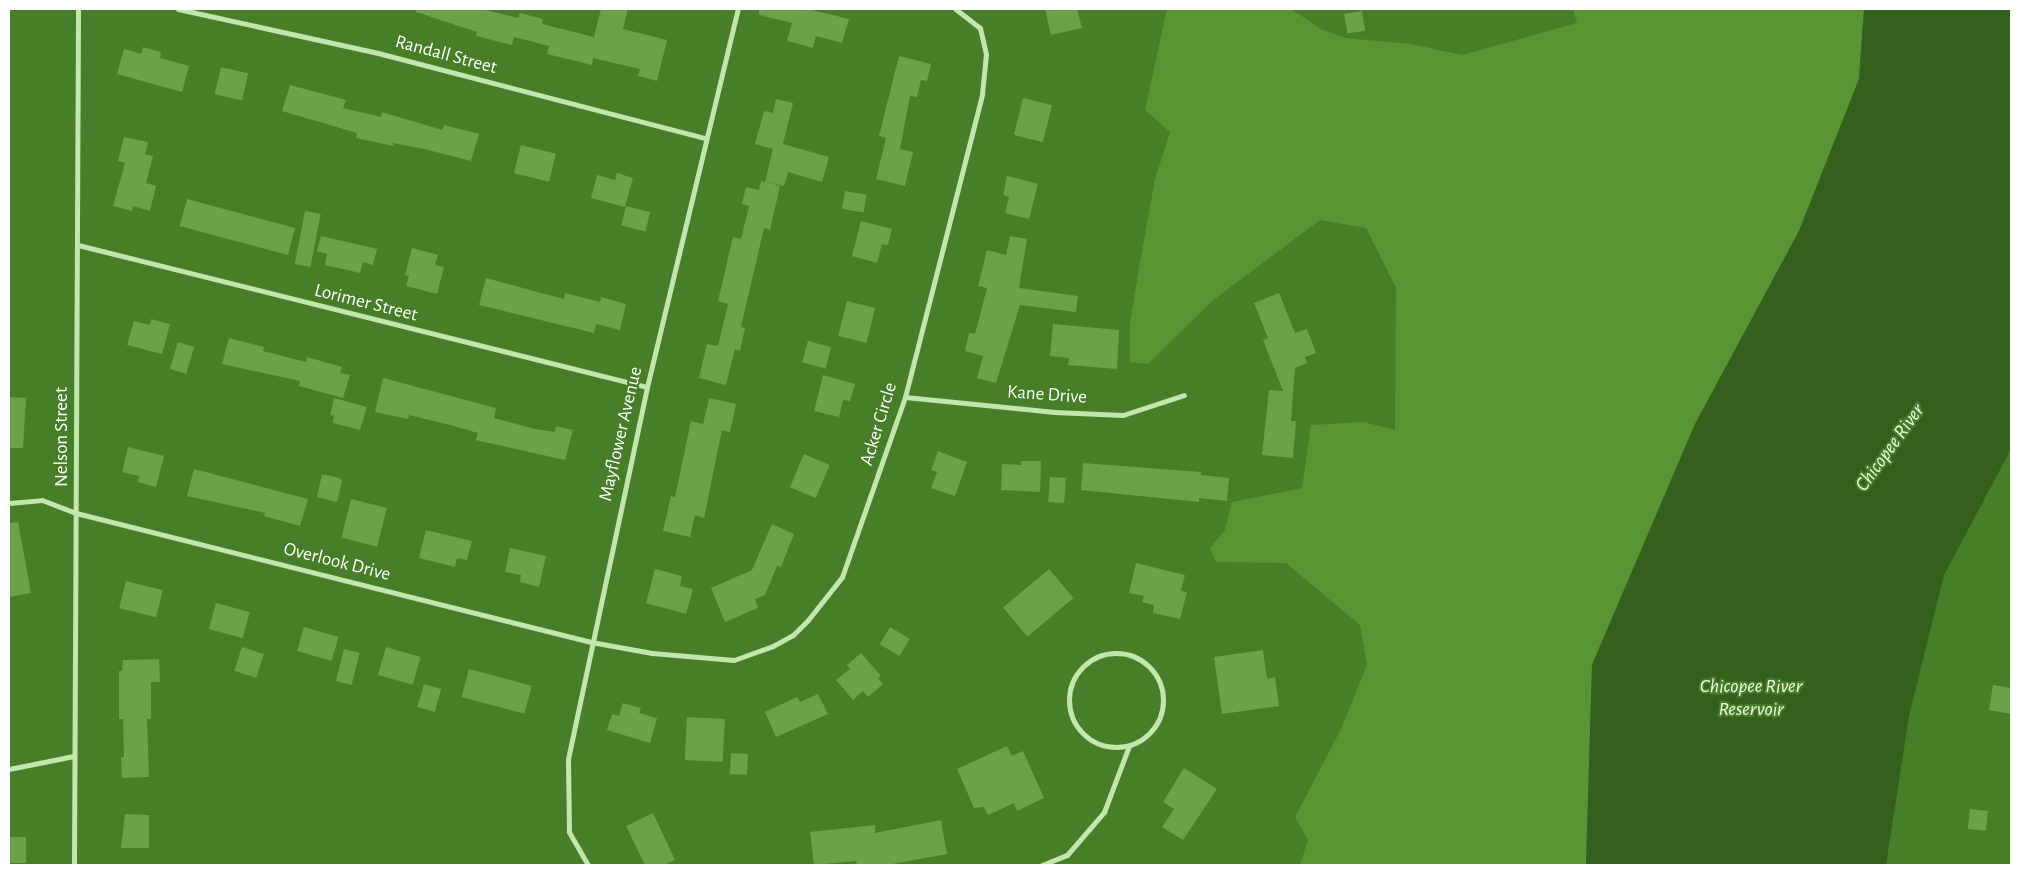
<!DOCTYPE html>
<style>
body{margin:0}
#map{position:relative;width:2020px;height:874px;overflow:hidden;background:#477e28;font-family:"Alegreya Sans",sans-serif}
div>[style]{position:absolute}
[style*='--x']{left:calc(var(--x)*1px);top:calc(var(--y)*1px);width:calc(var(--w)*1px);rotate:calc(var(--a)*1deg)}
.green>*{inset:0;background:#589533}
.water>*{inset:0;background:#345f1c}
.building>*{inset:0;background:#6aa249;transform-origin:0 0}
.minor>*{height:5px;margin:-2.5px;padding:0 2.5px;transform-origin:2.5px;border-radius:2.5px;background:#c3e5ae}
.minor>.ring{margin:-2.5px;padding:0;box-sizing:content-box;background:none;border:5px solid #c3e5ae;border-radius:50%}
span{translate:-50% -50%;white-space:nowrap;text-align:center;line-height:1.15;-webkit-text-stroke:4px #477e28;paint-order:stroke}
.street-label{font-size:19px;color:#fff}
.water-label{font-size:20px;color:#f0f9ea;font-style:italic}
.frame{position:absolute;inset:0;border:10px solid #fff;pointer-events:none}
</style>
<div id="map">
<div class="green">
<i style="clip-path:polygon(1167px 9px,1291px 9px,1323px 30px,1346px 38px,1411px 44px,1462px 55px,1577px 23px,1573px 9px,1864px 9px,1859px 79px,1799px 231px,1695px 424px,1592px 665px,1586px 865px,1300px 865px,1308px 840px,1295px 817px,1341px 729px,1367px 665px,1360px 625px,1286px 563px,1216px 562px,1210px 548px,1225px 530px,1232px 502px,1302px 488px,1311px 425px,1364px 422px,1395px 430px,1396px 288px,1366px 228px,1320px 220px,1212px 301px,1148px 364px,1130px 362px,1130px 323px,1140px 262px,1155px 179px,1170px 132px,1145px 110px)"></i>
</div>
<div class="water">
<i style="clip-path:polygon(1864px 9px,2011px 9px,2011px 449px,1944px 575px,1909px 716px,1886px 865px,1586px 865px,1592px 665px,1695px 424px,1799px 231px,1859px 79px)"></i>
</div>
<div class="building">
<i style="clip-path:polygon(416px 9px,482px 9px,518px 18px,520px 13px,543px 19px,542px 24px,594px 37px,601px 9px,628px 9px,623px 29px,667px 40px,657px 81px,638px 76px,640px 69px,593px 58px,592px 65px,547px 54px,549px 46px,514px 37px,512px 45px,476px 36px,477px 32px,416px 12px)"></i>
<i style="clip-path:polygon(759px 9px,808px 9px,849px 19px,842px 43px,816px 36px,813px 48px,787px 41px,792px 23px,759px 15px)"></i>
<i style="clip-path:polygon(1045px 9px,1077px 9px,1082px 28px,1051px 35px)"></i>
<i style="left:1362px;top:11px;width:20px;height:18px;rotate:81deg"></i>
<i style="clip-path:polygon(143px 47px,161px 52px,160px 58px,189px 66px,182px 92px,117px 74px,124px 49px,141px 54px)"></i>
<i style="clip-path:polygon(899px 56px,931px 64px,927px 81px,921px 80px,917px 97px,910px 96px,900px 149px,913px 152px,905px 186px,876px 179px,886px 138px,879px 136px)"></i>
<i style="left:221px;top:67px;width:28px;height:28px;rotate:13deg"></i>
<i style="clip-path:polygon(290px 85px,346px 100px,343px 108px,381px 117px,382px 112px,442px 130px,444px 125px,479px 134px,471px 161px,424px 149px,393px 143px,393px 146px,356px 138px,357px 133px,282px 111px)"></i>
<i style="left:1023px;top:98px;width:30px;height:38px;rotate:14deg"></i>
<i style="clip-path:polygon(776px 99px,793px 103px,783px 144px,829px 157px,822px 182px,788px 172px,784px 186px,767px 182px,780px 186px,770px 230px,764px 228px,741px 327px,745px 328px,740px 351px,735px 349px,726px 385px,699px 378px,707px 344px,718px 346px,728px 304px,718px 301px,733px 237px,741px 239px,749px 206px,742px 204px,746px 187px,759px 190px,761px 181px,765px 182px,773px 149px,755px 144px,764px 111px,773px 113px)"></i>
<i style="clip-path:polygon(124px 137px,148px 142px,145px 154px,153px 156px,146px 183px,156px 186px,150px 211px,133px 206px,132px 211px,113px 206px,125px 163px,118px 161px)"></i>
<i style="left:521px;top:145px;width:36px;height:29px;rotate:14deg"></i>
<i style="clip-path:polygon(617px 173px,633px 178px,625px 207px,591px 198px,597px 175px,615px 180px)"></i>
<i style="clip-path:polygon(1007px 176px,1038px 184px,1029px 219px,1005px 213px,1009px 197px,1003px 195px)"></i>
<i style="left:845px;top:191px;width:22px;height:18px;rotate:10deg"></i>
<i style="left:187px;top:199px;width:112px;height:28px;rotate:15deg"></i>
<i style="left:626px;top:206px;width:25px;height:20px;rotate:14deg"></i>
<i style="left:305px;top:211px;width:16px;height:54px;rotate:11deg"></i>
<i style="clip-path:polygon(861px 221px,892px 229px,888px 245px,882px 244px,877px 263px,852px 256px)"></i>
<i style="clip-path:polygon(321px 236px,377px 249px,373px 265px,363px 262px,360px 273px,325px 265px,327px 254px,317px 251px)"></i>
<i style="clip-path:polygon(1010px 236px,1027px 239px,1019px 288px,1078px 296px,1076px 312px,1020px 305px,996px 383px,977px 378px,983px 356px,965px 351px,969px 333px,975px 334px,987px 288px,978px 286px,987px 250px,1006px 255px)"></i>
<i style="clip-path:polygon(412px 248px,438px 255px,435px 265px,444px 267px,437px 294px,406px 286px,409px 276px,405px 275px)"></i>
<i style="clip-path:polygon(486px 278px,564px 299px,565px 293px,600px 302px,601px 297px,626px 304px,620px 330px,596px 324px,594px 333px,479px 305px)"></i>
<i style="clip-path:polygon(1279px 293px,1295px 333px,1307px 329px,1316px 353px,1305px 357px,1307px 363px,1295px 368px,1291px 421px,1296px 421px,1293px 458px,1262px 455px,1269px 390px,1283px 391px,1263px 340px,1268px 338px,1254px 303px)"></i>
<i style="left:847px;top:301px;width:29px;height:36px;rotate:14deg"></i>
<i style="clip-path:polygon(151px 319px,170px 324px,162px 354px,127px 345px,134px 321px,150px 325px)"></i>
<i style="clip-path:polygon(1053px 324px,1119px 330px,1117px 369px,1068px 365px,1069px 358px,1050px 356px)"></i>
<i style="clip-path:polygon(229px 338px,264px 347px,263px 351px,306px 362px,307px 357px,342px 367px,340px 373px,350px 375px,343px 398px,299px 386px,300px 381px,222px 364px)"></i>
<i style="left:808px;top:341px;width:24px;height:22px;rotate:15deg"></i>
<i style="left:178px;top:342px;width:17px;height:28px;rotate:17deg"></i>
<i style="clip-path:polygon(823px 375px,855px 384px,850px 401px,843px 400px,839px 417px,814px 411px)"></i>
<i style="clip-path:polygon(383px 378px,496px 408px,494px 418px,535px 429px,555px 432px,556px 426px,573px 430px,565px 460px,476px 440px,478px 433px,450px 425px,409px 415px,408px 419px,375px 412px)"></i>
<i style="clip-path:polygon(9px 397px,26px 398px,23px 448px,9px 448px)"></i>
<i style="clip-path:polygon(334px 398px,367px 407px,360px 430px,333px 423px,334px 416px,330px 415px)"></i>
<i style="clip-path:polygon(709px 398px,736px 404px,730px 432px,722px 430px,704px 518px,695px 515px,690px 537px,663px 531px,671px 496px,675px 497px,691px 421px,703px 424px)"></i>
<i style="clip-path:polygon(128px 447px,164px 456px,156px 487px,138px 482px,139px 476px,122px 472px)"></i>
<i style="clip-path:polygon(938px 451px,967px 462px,955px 496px,931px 488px,937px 472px,931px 470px)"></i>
<i style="left:804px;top:454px;width:28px;height:36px;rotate:23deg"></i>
<i style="clip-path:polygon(1021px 461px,1041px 461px,1040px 492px,1001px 490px,1002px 464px,1021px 465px)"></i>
<i style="clip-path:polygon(1083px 463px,1201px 472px,1201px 475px,1229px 478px,1227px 501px,1199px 498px,1199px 502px,1081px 490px)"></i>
<i style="clip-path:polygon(194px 469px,308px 499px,300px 526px,264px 516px,265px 513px,187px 496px)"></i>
<i style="clip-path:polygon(322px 474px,340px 478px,342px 482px,337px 502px,317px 497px)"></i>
<i style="left:1050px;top:477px;width:16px;height:25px;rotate:4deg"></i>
<i style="left:351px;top:499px;width:37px;height:40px;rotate:14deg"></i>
<i style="clip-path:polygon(18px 522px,31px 593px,9px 597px,9px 523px)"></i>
<i style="clip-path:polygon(772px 524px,794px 534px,781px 567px,777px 566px,765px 595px,755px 599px,758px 608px,725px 622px,711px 588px,752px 570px)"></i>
<i style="clip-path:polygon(426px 530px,472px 541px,467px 560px,457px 558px,455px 567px,419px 558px)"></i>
<i style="clip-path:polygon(510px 548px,546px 556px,539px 587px,520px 582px,521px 575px,505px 572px)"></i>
<i style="clip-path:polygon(1136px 563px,1185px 575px,1181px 591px,1187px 592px,1180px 619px,1153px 613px,1154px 605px,1142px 602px,1144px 596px,1129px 593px)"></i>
<i style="clip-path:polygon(655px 569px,682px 576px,680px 586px,693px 589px,686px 614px,646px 603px)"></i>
<i style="left:1049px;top:569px;width:38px;height:60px;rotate:50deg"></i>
<i style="left:126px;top:581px;width:38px;height:28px;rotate:14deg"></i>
<i style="left:216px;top:603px;width:35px;height:27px;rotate:15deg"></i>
<i style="left:304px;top:627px;width:36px;height:25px;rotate:16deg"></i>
<i style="left:890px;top:627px;width:23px;height:20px;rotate:31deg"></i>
<i style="left:242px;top:647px;width:23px;height:25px;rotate:18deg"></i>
<i style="left:386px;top:647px;width:36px;height:29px;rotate:16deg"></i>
<i style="left:344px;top:649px;width:16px;height:33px;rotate:14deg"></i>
<i style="clip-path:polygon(1263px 650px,1267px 679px,1275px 677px,1279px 706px,1222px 714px,1214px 657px)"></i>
<i style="clip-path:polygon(861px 653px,881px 676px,878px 678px,883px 684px,868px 697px,863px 691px,853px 700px,836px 680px,850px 669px,847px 665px)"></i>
<i style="clip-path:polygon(159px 659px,160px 682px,151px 682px,151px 719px,147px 719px,149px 777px,122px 778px,121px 757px,124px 757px,123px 719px,119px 719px,119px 671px,122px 671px,123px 660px)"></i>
<i style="left:469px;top:669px;width:65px;height:29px;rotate:15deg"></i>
<i style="left:424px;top:684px;width:18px;height:24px;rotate:16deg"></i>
<i style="clip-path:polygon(1993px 685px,2011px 688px,2011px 714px,1989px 710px)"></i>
<i style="clip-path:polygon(818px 694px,828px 714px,776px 737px,765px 712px,797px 697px,800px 702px)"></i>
<i style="clip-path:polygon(623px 703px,641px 708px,639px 713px,657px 718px,650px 743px,607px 730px,612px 714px,619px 716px)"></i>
<i style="left:687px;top:717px;width:38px;height:43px;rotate:3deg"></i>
<i style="clip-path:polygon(1007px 746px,1012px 756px,1023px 751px,1044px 798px,1017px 811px,1014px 803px,988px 815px,984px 807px,974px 808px,957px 769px)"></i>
<i style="left:731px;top:753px;width:17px;height:21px;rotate:3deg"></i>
<i style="clip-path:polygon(1184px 768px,1217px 789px,1183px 840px,1162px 827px,1174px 809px,1163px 802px)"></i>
<i style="left:1970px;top:809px;width:18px;height:20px;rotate:6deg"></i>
<i style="clip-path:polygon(653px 813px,675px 860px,664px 865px,645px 865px,626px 826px)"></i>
<i style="clip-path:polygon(125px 814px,149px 815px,149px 848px,121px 848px)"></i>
<i style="clip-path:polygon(941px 820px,947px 854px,887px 865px,857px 865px,856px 861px,814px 865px,810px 832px,875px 825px,875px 833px)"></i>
<i style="left:9px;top:837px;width:17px;height:26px"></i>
</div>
<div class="minor">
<i style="--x:178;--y:9;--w:205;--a:12.4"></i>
<i style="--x:378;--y:53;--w:338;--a:14.6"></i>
<i style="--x:78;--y:245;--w:586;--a:14.01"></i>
<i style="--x:905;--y:397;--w:150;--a:5.7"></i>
<i style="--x:1054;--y:412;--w:69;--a:2.5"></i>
<i style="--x:1123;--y:415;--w:64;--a:-18.2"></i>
<i style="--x:9;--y:503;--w:33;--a:-5"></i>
<i style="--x:42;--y:500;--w:36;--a:21"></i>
<i style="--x:76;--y:513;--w:531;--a:14.06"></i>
<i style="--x:591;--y:642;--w:62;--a:10.2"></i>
<i style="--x:652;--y:653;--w:82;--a:4.9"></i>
<i style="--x:734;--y:660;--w:41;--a:-19.7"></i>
<i style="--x:773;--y:646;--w:23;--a:-29"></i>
<i style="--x:793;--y:635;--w:21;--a:-45"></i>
<i style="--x:808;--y:620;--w:55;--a:-51.7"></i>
<i style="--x:842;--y:577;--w:191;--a:-70.7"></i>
<i style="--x:905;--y:397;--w:313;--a:-75.7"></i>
<i style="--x:982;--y:94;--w:40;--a:-84.3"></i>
<i style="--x:986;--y:54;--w:27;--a:-103"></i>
<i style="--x:980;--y:28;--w:31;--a:-142"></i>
<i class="ring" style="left:1069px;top:653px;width:89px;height:89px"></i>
<i style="--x:9;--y:769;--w:66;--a:-11.3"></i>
<i style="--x:74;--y:865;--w:856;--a:-89.73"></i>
<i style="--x:588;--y:865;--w:38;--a:-120"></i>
<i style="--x:569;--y:832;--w:73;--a:-90.8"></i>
<i style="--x:568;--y:759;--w:380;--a:-78"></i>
<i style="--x:647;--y:387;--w:389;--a:-76.5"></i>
<i style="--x:1042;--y:865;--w:27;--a:-22"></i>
<i style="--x:1067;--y:855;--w:57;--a:-49.3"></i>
<i style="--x:1104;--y:812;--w:71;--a:-69.3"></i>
</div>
<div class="street-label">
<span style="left:446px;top:55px;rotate:15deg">Randall Street</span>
<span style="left:366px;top:303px;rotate:14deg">Lorimer Street</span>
<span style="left:1047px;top:395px;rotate:4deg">Kane Drive</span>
<span style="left:879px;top:424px;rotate:-73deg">Acker Circle</span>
<span style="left:621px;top:434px;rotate:-77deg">Mayflower Avenue</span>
<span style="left:62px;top:437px;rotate:-90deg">Nelson Street</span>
<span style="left:337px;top:562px;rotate:14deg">Overlook Drive</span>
</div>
<div class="water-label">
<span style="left:1890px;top:448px;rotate:-54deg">Chicopee River</span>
<span style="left:1751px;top:698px">Chicopee River<br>Reservoir</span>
</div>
<div class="frame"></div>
</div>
